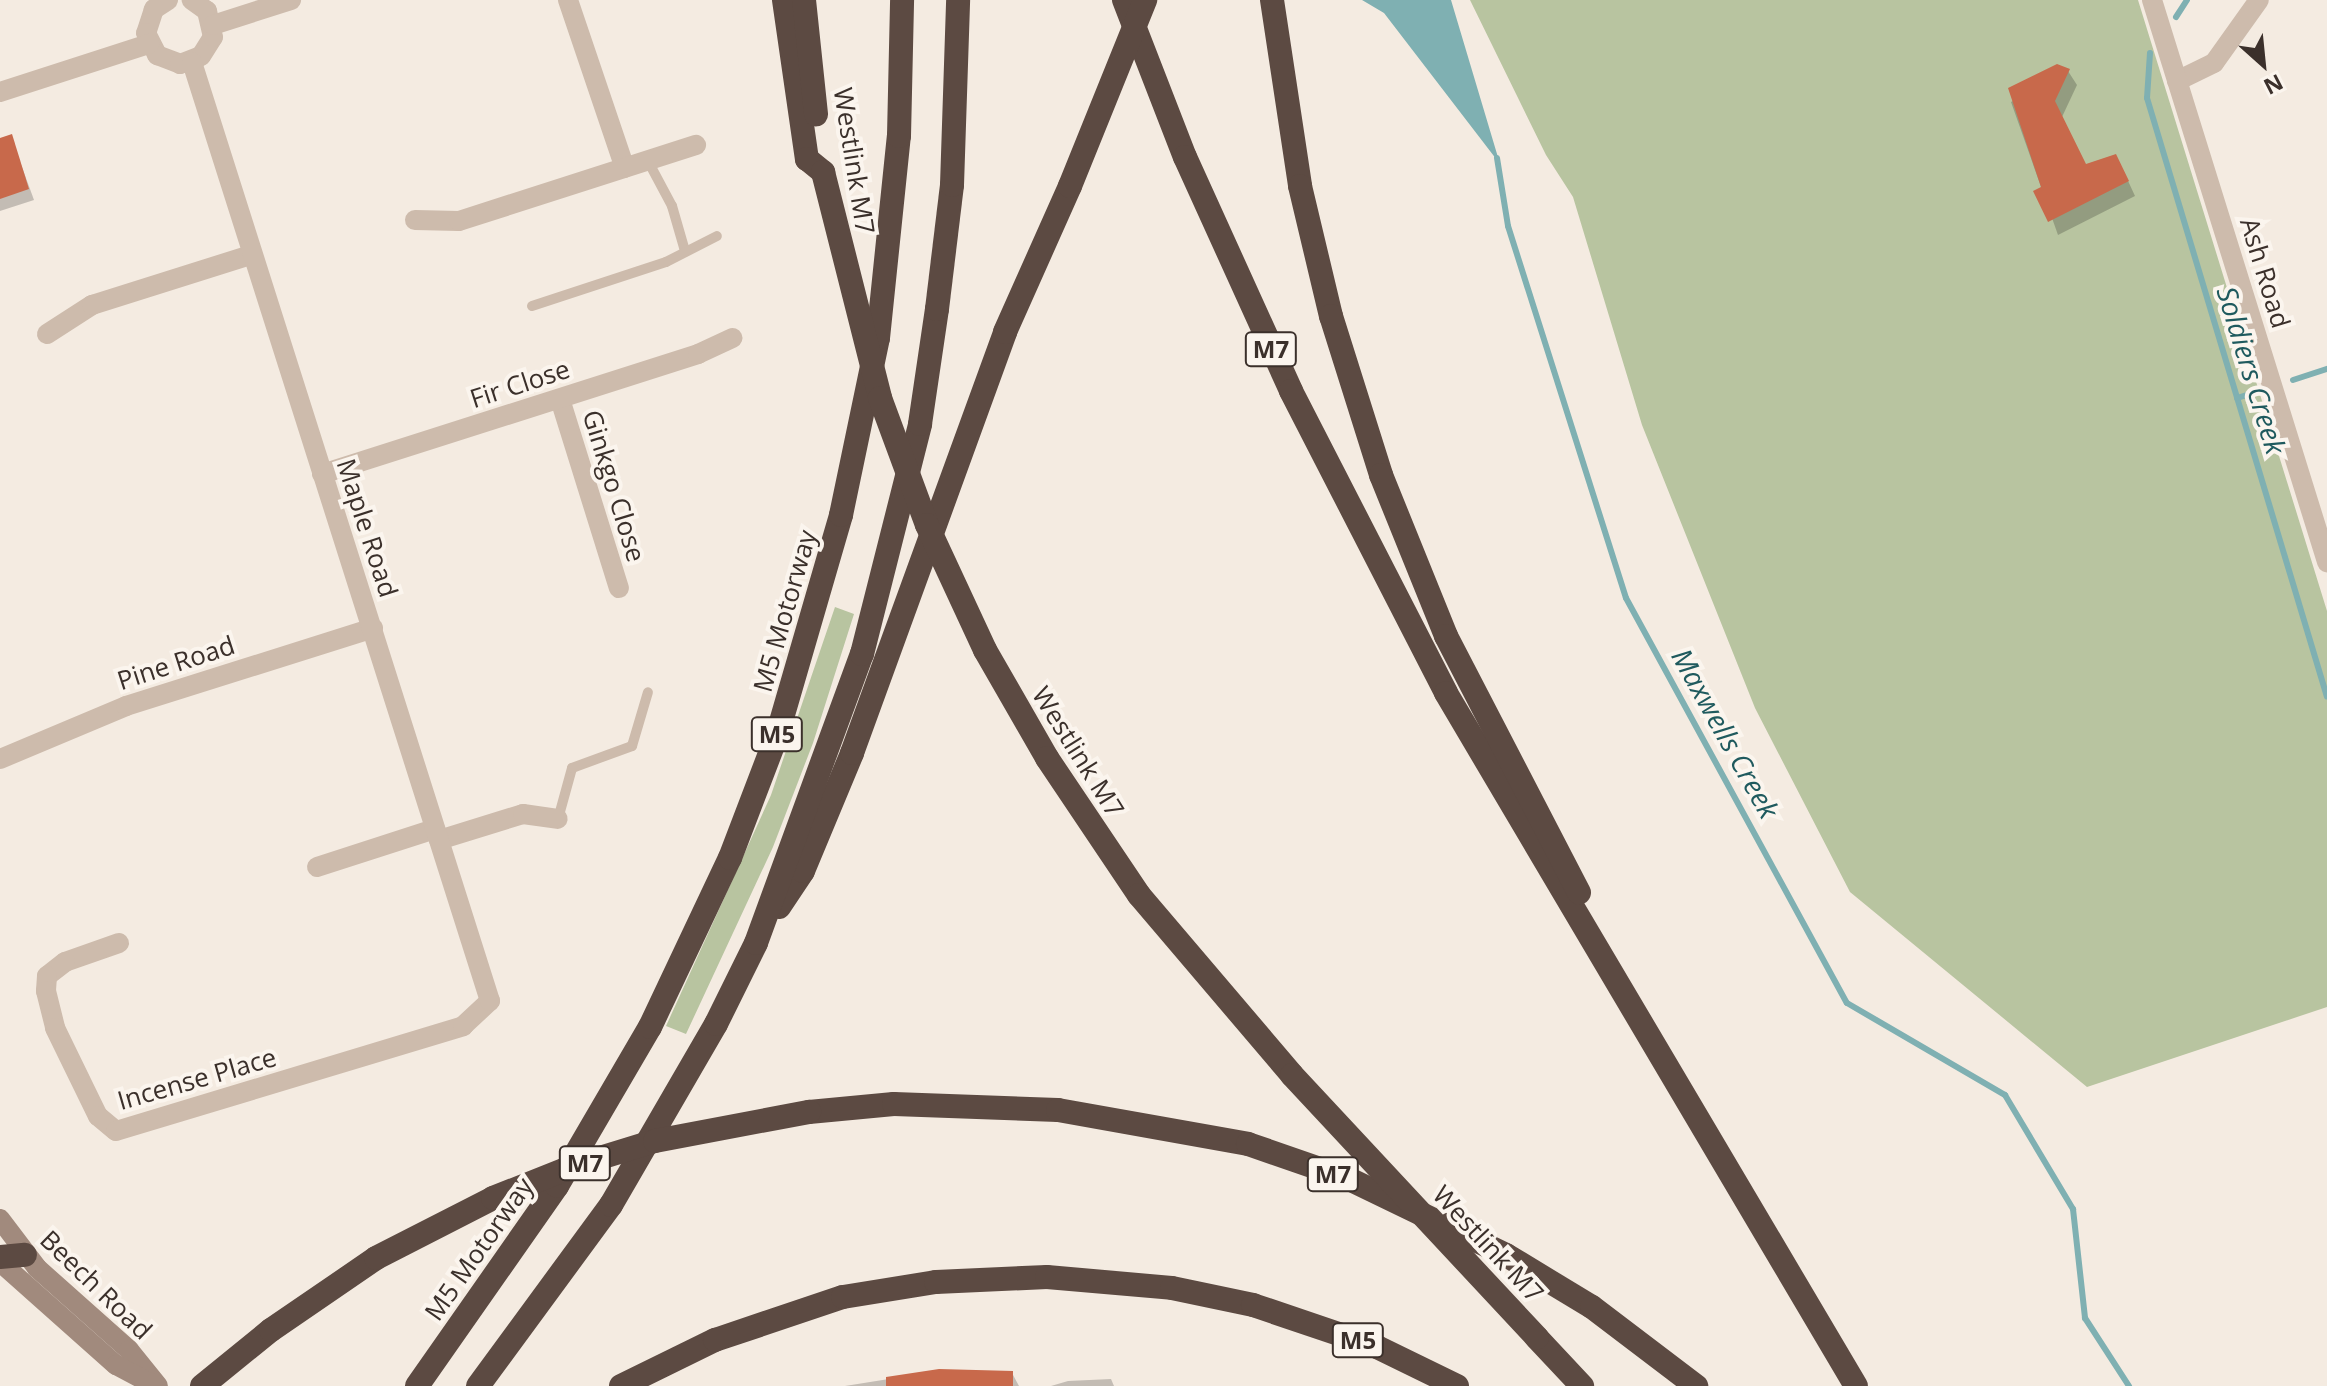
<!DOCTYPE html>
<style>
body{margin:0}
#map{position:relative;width:2327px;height:1386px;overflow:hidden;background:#f4ebe1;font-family:"Open Sans",sans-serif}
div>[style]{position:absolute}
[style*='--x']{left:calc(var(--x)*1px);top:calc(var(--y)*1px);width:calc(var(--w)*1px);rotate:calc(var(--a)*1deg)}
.green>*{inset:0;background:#b8c4a0}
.water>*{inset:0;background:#7fb0b2}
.shadow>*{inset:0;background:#0003}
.stream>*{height:6px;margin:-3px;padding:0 3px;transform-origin:3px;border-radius:3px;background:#7fb0b2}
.building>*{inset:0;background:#c8694b}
.service>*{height:10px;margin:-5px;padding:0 5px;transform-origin:5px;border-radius:5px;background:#cdbbac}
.minor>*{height:20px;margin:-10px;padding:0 10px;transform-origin:10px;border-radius:10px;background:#cdbbac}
.tertiary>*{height:20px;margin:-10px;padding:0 10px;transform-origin:10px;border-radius:10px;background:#cdbbac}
.secondary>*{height:20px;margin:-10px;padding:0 10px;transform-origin:10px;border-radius:10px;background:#a18a7d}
.motorway>*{height:24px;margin:-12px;padding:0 12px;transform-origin:12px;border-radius:12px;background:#5c4a42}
.motorway-bridge>*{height:24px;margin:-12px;padding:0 12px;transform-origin:12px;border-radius:12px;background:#5c4a42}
span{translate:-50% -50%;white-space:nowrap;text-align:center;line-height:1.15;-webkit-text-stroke:8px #fbf5ee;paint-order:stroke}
.shield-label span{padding:2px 6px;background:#fbf5ee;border:2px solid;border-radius:6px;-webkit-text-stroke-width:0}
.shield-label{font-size:24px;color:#3b302b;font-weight:700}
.street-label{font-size:26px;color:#3b302b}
.water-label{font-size:28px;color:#1f5a5e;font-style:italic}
.north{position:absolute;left:2223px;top:24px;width:80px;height:80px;-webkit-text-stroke:6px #fbf5ee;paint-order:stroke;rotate:153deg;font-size:22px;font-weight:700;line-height:32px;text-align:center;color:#3b302b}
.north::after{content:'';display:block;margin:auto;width:28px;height:36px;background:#3b302b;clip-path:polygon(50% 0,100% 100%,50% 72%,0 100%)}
</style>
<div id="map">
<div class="green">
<i style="clip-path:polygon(1470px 0,2138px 0,2327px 611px,2327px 1007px,2087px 1087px,1850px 892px,1755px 708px,1642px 425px,1573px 197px,1546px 155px)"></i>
<i style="clip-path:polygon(835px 607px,854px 614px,813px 743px,773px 847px,686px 1034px,666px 1026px,771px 795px)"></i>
</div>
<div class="water">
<i style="clip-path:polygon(1362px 0,1451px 0,1500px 164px,1384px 13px)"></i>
</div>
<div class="shadow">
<i style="clip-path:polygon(2068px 71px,2077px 85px,2062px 117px,2086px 166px,2123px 170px,2135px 196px,2058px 235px,2011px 102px)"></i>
<i style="clip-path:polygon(11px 137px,34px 200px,0 211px,0 141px)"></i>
<i style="clip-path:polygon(939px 1371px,1012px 1373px,1019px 1386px,845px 1386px)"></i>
<i style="clip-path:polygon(1111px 1379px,1114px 1386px,1051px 1386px,1068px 1381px)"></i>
</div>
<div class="stream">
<i style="--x:2176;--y:17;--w:20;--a:-57"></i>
<i style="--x:2150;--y:53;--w:45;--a:93.8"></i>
<i style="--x:2147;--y:98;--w:625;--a:73.27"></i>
<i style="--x:1497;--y:158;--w:69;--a:80.8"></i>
<i style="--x:1508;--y:226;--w:390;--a:72.4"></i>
<i style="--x:1626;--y:598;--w:461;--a:61.4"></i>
<i style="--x:1847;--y:1003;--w:183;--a:30.2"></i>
<i style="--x:2005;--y:1095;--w:133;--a:59.2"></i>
<i style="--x:2073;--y:1209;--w:110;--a:83.7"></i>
<i style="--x:2085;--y:1318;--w:81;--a:57.1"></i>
<i style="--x:2293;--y:380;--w:36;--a:-18"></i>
<i style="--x:2237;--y:398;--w:21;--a:-17"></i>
</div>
<div class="building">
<i style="clip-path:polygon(2057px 64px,2070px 69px,2055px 101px,2086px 164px,2116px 154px,2129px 181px,2048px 222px,2033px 191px,2041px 187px,2008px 88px)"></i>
<i style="clip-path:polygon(12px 134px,29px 189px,0 199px,0 138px)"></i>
<i style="clip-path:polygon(939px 1369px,1013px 1371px,1013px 1386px,886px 1386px,886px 1377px)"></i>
</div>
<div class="service">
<i style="--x:648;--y:161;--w:51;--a:61.9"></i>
<i style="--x:672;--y:206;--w:47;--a:73.9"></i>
<i style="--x:532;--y:306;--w:141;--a:-18.2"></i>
<i style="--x:666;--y:262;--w:57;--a:-27"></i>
<i style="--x:558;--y:819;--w:53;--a:-74.6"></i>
<i style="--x:572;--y:768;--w:64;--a:-20.1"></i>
<i style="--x:632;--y:746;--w:56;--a:-73.5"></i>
</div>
<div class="minor">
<i style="--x:168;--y:0;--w:17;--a:147"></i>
<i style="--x:154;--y:9;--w:25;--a:108"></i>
<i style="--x:146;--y:33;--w:25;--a:63"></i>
<i style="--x:157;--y:55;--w:25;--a:21"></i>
<i style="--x:180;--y:64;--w:22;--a:-21"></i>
<i style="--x:201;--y:56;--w:22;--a:-58"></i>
<i style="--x:213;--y:37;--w:27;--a:-103"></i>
<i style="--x:207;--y:11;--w:19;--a:-144"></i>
<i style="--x:568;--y:0;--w:177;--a:71.3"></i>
<i style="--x:213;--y:25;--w:82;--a:-17.8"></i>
<i style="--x:2177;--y:81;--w:41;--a:-25.9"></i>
<i style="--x:2214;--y:63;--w:77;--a:-54.5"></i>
<i style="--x:0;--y:92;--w:157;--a:-17.9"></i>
<i style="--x:415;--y:220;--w:44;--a:1.3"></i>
<i style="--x:459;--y:221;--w:249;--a:-17.8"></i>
<i style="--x:47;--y:334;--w:54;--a:-32.8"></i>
<i style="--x:92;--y:305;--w:167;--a:-17.5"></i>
<i style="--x:560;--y:399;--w:198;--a:72.7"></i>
<i style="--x:322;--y:474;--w:395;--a:-17.7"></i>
<i style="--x:698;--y:354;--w:38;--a:-25"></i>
<i style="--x:0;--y:759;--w:137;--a:-22.8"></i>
<i style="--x:126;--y:706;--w:259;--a:-17.5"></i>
<i style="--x:439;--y:840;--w:88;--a:-17.2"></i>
<i style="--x:523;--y:814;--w:35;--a:8"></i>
<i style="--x:317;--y:867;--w:124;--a:-17.9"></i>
<i style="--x:119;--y:943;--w:57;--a:160.6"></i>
<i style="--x:65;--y:962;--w:23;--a:142"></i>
<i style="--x:47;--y:976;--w:15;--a:94"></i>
<i style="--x:46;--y:991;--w:38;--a:76"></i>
<i style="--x:55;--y:1028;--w:98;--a:64"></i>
<i style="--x:98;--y:1116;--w:23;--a:40"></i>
<i style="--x:116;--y:1131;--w:363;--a:-16.8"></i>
<i style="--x:463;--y:1026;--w:37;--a:-43"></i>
<i style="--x:490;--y:1001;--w:985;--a:-107.61"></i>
</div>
<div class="tertiary">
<i style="--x:2152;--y:0;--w:589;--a:72.7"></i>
</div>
<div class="secondary">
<i style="--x:0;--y:1219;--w:61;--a:52.9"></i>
<i style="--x:37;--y:1268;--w:123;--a:41.7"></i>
<i style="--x:129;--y:1350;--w:46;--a:51.1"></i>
<i style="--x:0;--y:1262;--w:155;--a:41.6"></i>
<i style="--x:116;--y:1365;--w:41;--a:27.8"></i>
</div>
<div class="motorway">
<i style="--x:784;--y:0;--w:161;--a:81.8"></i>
<i style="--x:807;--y:159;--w:21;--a:39"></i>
<i style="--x:804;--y:0;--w:115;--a:84"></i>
<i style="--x:1124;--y:0;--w:168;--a:68.8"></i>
<i style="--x:1185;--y:157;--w:257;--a:65.6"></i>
<i style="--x:1291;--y:391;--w:339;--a:62.8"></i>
<i style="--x:1446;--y:693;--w:805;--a:59.39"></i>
<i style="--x:1272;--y:0;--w:188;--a:81.4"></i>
<i style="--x:1300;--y:186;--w:134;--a:76.6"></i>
<i style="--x:1331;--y:316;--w:167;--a:72.5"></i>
<i style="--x:1381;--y:475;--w:174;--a:68"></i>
<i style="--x:1446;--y:636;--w:289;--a:62.6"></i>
<i style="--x:985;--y:650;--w:125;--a:60.1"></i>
<i style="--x:1047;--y:758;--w:165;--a:56.1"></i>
<i style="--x:1139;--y:895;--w:236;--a:49.6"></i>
<i style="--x:779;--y:907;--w:43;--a:-56.3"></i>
<i style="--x:803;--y:871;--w:128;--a:-67.4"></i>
<i style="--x:852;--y:753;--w:448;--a:-70"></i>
<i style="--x:1005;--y:332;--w:160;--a:-66"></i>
<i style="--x:809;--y:1112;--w:85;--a:-5.4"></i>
<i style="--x:894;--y:1104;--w:164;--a:2.1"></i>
<i style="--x:1058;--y:1110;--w:193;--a:10.1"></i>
<i style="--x:1248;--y:1144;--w:107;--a:19.1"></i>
<i style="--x:1349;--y:1179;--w:174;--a:25.8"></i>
<i style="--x:1506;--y:1255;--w:100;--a:31.2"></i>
<i style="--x:1592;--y:1307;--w:131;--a:37.2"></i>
<i style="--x:0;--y:1257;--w:25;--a:-5"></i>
<i style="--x:1537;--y:1338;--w:66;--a:46.8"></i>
<i style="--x:202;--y:1386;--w:89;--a:-39.1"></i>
<i style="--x:271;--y:1330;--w:127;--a:-34.4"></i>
<i style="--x:417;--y:1386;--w:244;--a:-55"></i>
<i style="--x:557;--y:1186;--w:184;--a:-59.7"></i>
<i style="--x:650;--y:1027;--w:187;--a:-64.7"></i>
<i style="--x:730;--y:858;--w:135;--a:-69.1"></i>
<i style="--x:778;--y:732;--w:226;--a:-73.8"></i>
<i style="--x:841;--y:515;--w:181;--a:-78.2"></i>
<i style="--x:878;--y:338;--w:203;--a:-84.1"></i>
<i style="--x:899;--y:136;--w:136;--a:-88.7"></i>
<i style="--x:478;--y:1386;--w:225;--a:-53.7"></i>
<i style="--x:611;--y:1205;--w:209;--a:-59.9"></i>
<i style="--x:716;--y:1024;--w:90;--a:-63.7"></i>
<i style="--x:756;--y:943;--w:308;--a:-69.9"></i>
<i style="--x:862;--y:654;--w:237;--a:-75.8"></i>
<i style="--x:920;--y:424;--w:116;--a:-81.6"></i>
<i style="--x:937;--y:309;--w:125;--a:-83.1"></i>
<i style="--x:952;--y:185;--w:185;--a:-88.1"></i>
<i style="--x:621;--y:1386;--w:105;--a:-26.1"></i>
<i style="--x:715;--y:1340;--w:135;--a:-18.6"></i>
<i style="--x:843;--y:1297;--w:94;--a:-9.2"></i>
<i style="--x:936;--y:1282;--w:111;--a:-2.6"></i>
<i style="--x:1047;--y:1277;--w:125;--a:5"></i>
<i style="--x:1172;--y:1288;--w:83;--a:11.9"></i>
<i style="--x:1253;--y:1305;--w:131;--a:18.7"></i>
<i style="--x:1377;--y:1347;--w:89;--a:26"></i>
</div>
<div class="motorway-bridge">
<i style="--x:823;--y:172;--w:233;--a:75.8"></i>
<i style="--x:880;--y:398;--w:135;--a:69.7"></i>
<i style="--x:927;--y:525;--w:138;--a:65.1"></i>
<i style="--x:1070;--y:186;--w:201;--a:-68"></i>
<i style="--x:1292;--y:1075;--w:359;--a:47"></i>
<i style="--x:376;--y:1258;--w:131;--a:-27.1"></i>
<i style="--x:493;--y:1198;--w:87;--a:-21.6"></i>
<i style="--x:574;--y:1166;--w:85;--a:-17.2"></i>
<i style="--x:655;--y:1141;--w:157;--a:-10.7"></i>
</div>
<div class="shield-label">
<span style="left:1271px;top:349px">M7</span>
<span style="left:777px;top:734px">M5</span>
<span style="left:585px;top:1163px">M7</span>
<span style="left:1333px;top:1174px">M7</span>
<span style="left:1358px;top:1340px">M5</span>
</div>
<div class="street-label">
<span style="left:854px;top:161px;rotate:81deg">Westlink M7</span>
<span style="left:2265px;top:273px;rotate:73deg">Ash Road</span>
<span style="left:520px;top:384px;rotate:-18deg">Fir Close</span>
<span style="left:614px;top:486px;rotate:73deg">Ginkgo Close</span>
<span style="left:367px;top:528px;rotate:72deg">Maple Road</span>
<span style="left:785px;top:611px;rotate:-74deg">M5 Motorway</span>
<span style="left:176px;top:663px;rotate:-18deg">Pine Road</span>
<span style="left:1078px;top:752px;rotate:58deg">Westlink M7</span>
<span style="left:197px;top:1079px;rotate:-16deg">Incense Place</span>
<span style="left:1488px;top:1244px;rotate:47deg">Westlink M7</span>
<span style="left:479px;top:1249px;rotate:-55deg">M5 Motorway</span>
<span style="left:96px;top:1285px;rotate:44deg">Beech Road</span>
</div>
<div class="water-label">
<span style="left:2252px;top:370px;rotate:73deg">Soldiers Creek</span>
<span style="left:1726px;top:733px;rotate:61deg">Maxwells Creek</span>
</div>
<div class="north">N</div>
</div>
